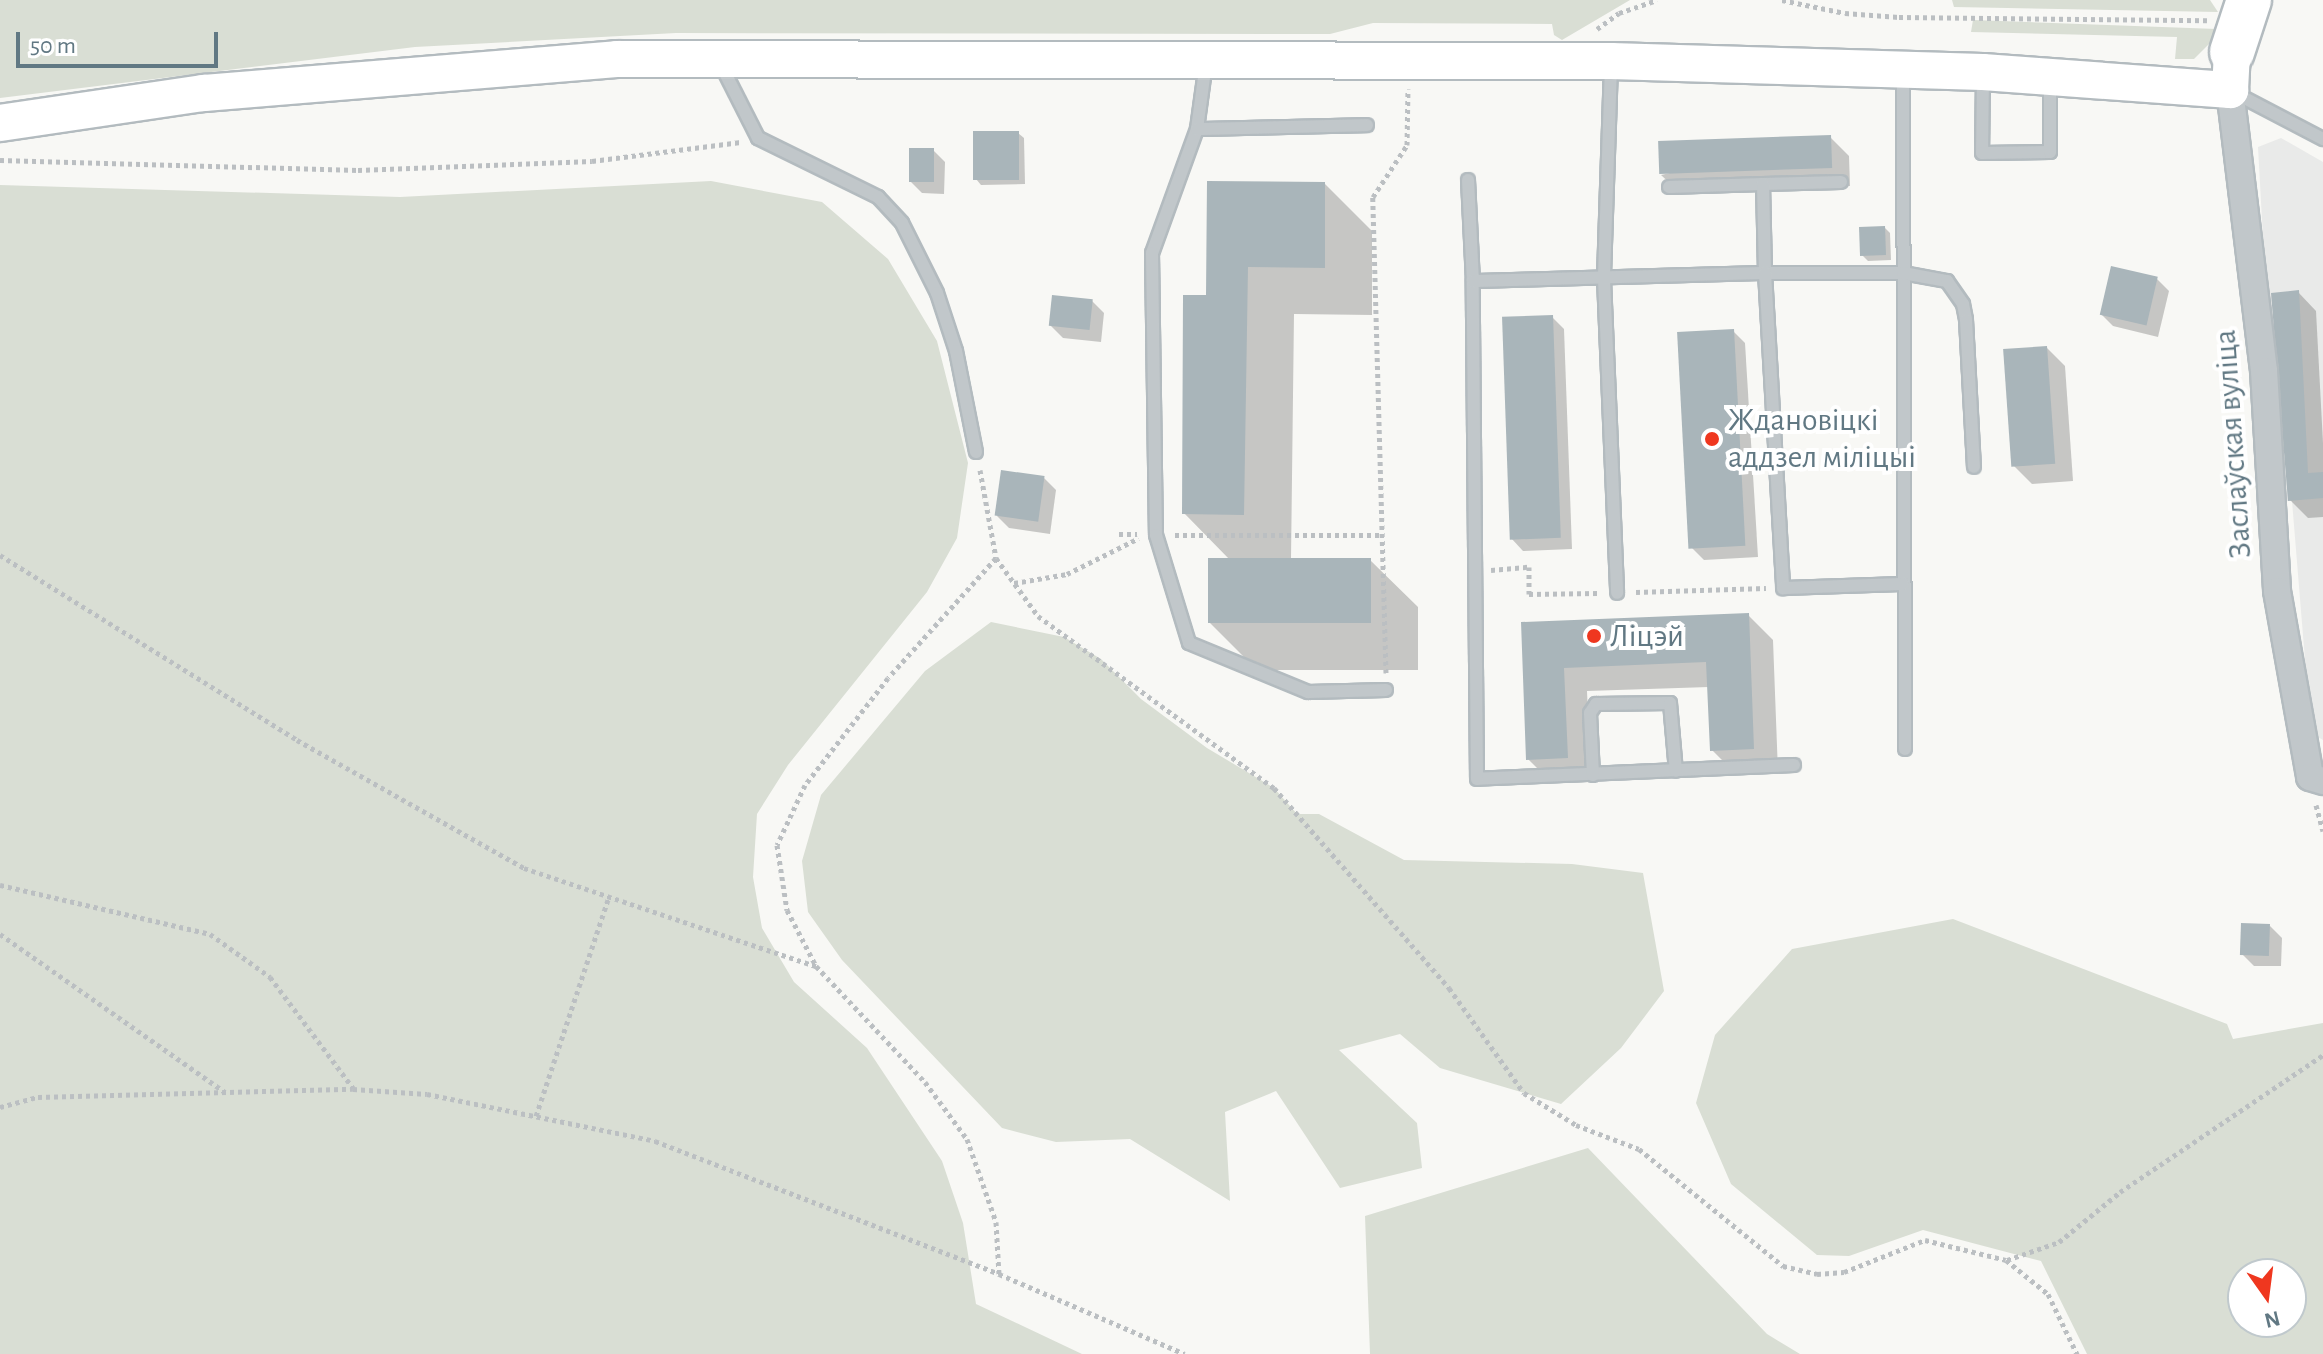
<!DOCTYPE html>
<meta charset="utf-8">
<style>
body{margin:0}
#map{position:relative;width:2323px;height:1354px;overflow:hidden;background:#f8f8f5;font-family:"Alegreya Sans",sans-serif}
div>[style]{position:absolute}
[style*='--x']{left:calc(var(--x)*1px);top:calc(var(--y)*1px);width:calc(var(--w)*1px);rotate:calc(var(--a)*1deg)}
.built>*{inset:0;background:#e9eae9}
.green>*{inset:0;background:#d9ded4}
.shadow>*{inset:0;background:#0003}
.building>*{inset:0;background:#a9b5ba;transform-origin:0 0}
.path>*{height:5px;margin-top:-2.5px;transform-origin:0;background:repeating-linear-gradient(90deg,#bbbfc2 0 4px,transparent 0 8px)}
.roads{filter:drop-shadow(2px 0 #b3bbbf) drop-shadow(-2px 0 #b3bbbf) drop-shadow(0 2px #b3bbbf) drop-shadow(0 -2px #b3bbbf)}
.lane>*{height:12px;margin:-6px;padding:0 6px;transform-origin:6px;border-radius:6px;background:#c1c7ca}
.street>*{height:26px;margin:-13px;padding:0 13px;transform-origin:13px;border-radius:13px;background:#c1c7ca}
.secondary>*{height:36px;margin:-18px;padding:0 18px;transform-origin:18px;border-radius:18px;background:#fff}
.highway>*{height:44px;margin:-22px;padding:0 22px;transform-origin:22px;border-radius:22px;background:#fff}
.dots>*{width:22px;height:22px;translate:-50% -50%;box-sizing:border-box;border:4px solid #fff;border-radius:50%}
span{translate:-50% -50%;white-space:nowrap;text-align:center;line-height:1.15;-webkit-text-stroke:8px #fff;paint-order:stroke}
.poi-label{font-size:32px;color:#617883}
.left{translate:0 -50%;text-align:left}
.street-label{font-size:32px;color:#617883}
.north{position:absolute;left:2227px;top:1258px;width:80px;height:80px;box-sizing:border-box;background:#fff;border:2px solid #c0c9cd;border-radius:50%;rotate:166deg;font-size:22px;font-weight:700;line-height:32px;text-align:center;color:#617883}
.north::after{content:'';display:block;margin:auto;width:28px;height:36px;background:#ef371f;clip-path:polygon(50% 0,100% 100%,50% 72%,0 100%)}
.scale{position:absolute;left:16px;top:32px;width:202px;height:36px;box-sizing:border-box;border:4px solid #617883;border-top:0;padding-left:10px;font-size:24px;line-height:28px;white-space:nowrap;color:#617883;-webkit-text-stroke:6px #fff;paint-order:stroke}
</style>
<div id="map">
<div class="built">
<i style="clip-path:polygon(2281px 138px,2323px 162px,2323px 740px,2311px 733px,2292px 501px,2283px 501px,2266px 293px,2258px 147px)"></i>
</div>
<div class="green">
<i style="clip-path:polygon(0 0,1630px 0,1562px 40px,1554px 35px,1552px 24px,1373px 23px,1330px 34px,676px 33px,415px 47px,0 98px)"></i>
<i style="clip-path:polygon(1952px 0,2210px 0,2218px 12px,1954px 7px)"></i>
<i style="clip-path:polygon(1973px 20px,2217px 29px,2218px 35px,2194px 59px,2175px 59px,2177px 37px,1971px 32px)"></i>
<i style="clip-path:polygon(711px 181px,822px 202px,888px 259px,937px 341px,968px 463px,957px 538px,927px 592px,788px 765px,757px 814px,753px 877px,762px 928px,794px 982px,867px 1048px,942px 1161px,963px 1223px,976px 1304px,1082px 1354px,0 1354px,0 185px,400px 197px)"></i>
<i style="clip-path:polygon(991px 622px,1064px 637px,1101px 659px,1141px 699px,1207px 748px,1274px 788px,1297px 814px,1319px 814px,1404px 860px,1572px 864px,1643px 873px,1664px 991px,1621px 1048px,1561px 1104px,1440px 1068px,1400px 1034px,1339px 1050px,1417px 1123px,1422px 1168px,1340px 1188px,1276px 1091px,1225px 1112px,1230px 1201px,1130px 1139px,1056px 1142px,1002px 1128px,842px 960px,808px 912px,802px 861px,821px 795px,925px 671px)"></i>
<i style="clip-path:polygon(evenodd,1953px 919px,2227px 1024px,2233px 1039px,2323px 1023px,2323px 1354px,2087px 1354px,2041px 1261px,1923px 1230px,1849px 1256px,1817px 1255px,1731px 1184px,1696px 1103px,1715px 1035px,1792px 949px,1953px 919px,2243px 1274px,2291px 1274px,2291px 1322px,2243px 1322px,2243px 1274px)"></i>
<i style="clip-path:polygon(1588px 1148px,1767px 1334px,1800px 1354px,1370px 1354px,1365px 1216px)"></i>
</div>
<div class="shadow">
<i style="clip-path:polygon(1018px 133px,1024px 138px,1025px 184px,981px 185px,976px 179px)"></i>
<i style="clip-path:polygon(1830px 137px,1849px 156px,1850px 186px,1680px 193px,1661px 175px)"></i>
<i style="clip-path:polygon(933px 150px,945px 162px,944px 194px,922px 193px,910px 181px)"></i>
<i style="clip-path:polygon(1325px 184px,1372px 231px,1372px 315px,1294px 314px,1291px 560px,1370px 560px,1418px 607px,1418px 670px,1257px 670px,1209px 622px,1230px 560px,1184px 513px,1208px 297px)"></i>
<i style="clip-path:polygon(1885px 228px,1890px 233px,1891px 260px,1868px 261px,1862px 255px)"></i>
<i style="clip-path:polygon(2157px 279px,2169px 291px,2158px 337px,2113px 326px,2101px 314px)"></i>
<i style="clip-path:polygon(2298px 292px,2316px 311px,2323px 443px,2323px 517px,2308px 518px,2290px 500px)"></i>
<i style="clip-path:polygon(1092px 301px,1104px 313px,1101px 342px,1063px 338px,1051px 326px)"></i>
<i style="clip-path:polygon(1552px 317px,1564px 329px,1572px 549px,1523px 551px,1511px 538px)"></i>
<i style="clip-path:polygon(1733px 331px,1745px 343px,1758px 557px,1704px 560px,1692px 548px)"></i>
<i style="clip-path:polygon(2047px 348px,2065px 366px,2073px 481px,2032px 484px,2013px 465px)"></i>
<i style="clip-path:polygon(1044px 478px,1056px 490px,1050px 534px,1009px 528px,997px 516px)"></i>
<i style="clip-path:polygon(1748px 615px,1773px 640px,1778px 772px,1736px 774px,1712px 750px,1709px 687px,1587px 691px,1591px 782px,1552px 783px,1528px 759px,1523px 624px)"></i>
<i style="clip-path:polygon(2270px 926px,2282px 938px,2281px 966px,2254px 966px,2242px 954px)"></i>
</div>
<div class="building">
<i style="left:973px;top:131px;width:46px;height:49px"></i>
<i style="left:1831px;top:135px;width:33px;height:173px;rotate:88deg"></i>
<i style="left:909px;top:148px;width:25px;height:34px"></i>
<i style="clip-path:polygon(1207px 181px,1325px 182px,1325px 268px,1248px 267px,1244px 515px,1182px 514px,1183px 295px,1206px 295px)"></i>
<i style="left:1885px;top:226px;width:29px;height:26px;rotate:88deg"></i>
<i style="left:2111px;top:266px;width:48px;height:50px;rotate:13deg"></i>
<i style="clip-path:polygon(2299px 290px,2308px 473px,2323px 472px,2323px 498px,2288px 501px,2271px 293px)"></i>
<i style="left:1052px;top:295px;width:41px;height:31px;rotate:6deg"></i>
<i style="left:1553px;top:315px;width:223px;height:51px;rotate:88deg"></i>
<i style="left:1734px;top:329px;width:217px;height:57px;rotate:87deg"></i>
<i style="left:2047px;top:346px;width:118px;height:44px;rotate:86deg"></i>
<i style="left:1001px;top:470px;width:44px;height:46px;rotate:8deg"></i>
<i style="left:1208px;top:558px;width:163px;height:65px"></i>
<i style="clip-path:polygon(1749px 613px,1754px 749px,1710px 751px,1706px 662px,1564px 668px,1568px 758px,1526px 760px,1521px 622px)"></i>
<i style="left:2241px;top:923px;width:29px;height:32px;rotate:2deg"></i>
</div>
<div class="path">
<i style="--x:1782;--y:0;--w:64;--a:11.7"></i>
<i style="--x:1845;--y:13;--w:54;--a:4.2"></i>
<i style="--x:1899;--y:17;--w:308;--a:0.6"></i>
<i style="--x:1597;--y:29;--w:27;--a:-36"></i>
<i style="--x:1619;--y:13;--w:40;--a:-18.9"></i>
<i style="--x:0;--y:160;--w:358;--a:1.6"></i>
<i style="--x:358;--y:170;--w:234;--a:-2.2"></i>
<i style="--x:592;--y:161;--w:150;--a:-7.3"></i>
<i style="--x:980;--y:470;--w:89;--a:79.7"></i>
<i style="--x:996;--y:558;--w:72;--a:54.1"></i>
<i style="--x:1038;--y:616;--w:292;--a:36.1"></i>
<i style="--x:1274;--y:788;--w:266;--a:48.8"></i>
<i style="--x:1449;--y:988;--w:129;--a:54.5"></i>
<i style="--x:1524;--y:1093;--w:61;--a:31.6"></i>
<i style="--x:1576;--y:1125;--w:67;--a:20.9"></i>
<i style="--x:1639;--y:1149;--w:186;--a:39.1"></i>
<i style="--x:1783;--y:1266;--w:35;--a:13"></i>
<i style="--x:1817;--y:1274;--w:27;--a:-4"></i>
<i style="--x:1844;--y:1272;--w:87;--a:-21.6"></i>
<i style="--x:1925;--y:1240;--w:83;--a:13.9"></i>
<i style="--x:2006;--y:1260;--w:54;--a:39"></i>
<i style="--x:2048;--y:1294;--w:67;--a:64.2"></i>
<i style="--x:1119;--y:534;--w:18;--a:0"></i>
<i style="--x:1175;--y:535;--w:207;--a:0"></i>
<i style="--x:0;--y:555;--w:350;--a:31.9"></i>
<i style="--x:297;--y:740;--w:261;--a:29.4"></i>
<i style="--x:524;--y:868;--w:308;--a:18.6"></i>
<i style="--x:996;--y:558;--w:161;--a:132"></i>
<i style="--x:888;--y:678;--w:135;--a:127.8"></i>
<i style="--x:805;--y:785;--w:66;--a:115"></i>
<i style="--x:777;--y:845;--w:66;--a:81.3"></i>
<i style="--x:787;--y:910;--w:63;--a:62.6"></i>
<i style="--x:816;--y:966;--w:159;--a:46.8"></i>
<i style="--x:925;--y:1082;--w:71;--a:53.6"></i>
<i style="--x:967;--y:1139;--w:88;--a:70.7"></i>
<i style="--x:996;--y:1222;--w:52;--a:86.7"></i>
<i style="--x:1491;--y:570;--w:38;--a:-5"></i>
<i style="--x:1529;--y:567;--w:27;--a:90"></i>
<i style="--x:1529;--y:594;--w:69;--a:-0.8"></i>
<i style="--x:1014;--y:583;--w:54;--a:-9.6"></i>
<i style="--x:1067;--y:574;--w:80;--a:-26.6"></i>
<i style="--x:1636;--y:592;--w:130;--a:-1.8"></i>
<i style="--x:1386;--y:673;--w:476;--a:-91.6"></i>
<i style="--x:1373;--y:197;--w:62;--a:-56.8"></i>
<i style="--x:1407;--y:145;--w:56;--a:-89"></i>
<i style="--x:2316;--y:805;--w:27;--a:75"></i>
<i style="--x:0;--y:885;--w:216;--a:13.1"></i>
<i style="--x:210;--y:934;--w:74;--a:35.6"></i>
<i style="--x:270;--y:977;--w:139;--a:53.2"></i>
<i style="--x:0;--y:934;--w:275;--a:35.1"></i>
<i style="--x:0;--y:1107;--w:39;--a:-15"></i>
<i style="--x:38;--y:1097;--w:315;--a:-1.5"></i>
<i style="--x:353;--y:1089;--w:74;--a:3.9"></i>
<i style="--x:427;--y:1094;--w:233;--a:11.6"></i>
<i style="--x:655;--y:1141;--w:369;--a:21.1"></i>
<i style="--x:999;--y:1274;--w:202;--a:23.3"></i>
<i style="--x:536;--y:1116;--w:229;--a:-71.6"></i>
<i style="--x:2007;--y:1260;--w:55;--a:-19.1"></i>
<i style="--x:2059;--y:1242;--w:79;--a:-39.3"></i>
<i style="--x:2120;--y:1192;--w:245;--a:-34"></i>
</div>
<div class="roads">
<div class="lane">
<i style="--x:720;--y:63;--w:84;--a:63.1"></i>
<i style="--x:758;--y:138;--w:134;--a:26.2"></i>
<i style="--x:878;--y:197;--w:35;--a:47"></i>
<i style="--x:902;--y:223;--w:78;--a:63.4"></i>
<i style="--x:937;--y:293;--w:61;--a:71.9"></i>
<i style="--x:956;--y:351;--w:103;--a:78.8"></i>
<i style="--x:1206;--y:63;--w:67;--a:97.8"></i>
<i style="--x:1197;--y:129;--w:132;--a:109.9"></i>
<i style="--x:1152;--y:253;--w:282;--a:89.2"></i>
<i style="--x:1156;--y:535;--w:113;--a:73"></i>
<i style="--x:1189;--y:643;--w:129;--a:22.4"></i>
<i style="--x:1308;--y:692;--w:78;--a:-1.5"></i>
<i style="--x:1611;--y:65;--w:214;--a:91.9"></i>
<i style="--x:1604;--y:279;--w:314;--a:87.6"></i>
<i style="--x:1903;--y:72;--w:677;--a:89.83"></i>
<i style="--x:1983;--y:75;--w:78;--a:90.7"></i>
<i style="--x:1982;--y:153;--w:68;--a:-0.8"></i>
<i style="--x:2050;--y:152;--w:72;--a:-90"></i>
<i style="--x:2233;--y:92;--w:102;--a:27.6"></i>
<i style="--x:1197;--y:129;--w:170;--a:-1.3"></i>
<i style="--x:1468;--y:180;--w:101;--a:87.2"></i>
<i style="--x:1763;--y:184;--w:78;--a:-1.5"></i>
<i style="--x:1669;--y:187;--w:94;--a:-1.8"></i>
<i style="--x:1763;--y:184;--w:89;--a:88.7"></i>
<i style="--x:1765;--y:273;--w:138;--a:0"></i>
<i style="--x:1903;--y:273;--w:45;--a:10.3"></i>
<i style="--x:1947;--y:281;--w:28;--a:55"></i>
<i style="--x:1963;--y:304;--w:16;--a:79"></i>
<i style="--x:1966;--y:320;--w:147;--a:86.9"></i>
<i style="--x:1794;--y:765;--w:317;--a:177.5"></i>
<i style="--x:1477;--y:779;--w:498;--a:-90.5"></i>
<i style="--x:1473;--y:281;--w:292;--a:-1.6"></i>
<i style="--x:1765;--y:273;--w:316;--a:86.7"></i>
<i style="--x:1783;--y:588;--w:120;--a:-1.9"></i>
<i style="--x:1593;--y:775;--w:62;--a:-92.8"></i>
<i style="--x:1590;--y:713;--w:11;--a:-56"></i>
<i style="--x:1596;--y:704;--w:74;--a:-0.8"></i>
<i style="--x:1670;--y:703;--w:68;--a:85"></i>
</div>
<div class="street">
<i style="--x:2230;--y:90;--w:283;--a:83.1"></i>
<i style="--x:2264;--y:371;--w:220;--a:86.6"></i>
<i style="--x:2277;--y:591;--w:189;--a:79.9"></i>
<i style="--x:2310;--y:777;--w:14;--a:17"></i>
</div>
<div class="secondary">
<i style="--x:0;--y:123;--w:206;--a:-8.4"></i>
<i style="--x:204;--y:93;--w:414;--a:-4.7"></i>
<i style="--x:617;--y:59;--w:994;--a:0.12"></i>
<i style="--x:1611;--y:61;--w:372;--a:1.7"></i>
<i style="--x:1983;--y:72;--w:248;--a:4.2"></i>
<i style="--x:2230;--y:90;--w:38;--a:-87"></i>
</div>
<div class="highway">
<i style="--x:2232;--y:52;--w:55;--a:-71.9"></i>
</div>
</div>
<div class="dots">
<i style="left:1712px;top:439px;background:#ef371f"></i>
<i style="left:1594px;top:636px;background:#ef371f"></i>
</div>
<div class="poi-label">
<span class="left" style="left:1728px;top:439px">Ждановіцкі<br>аддзел міліцыі</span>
<span class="left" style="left:1610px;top:636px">Ліцэй</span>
</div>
<div class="street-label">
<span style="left:2233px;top:444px;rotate:-94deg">Заслаўская вуліца</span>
</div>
<div class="north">N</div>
<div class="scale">50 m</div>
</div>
